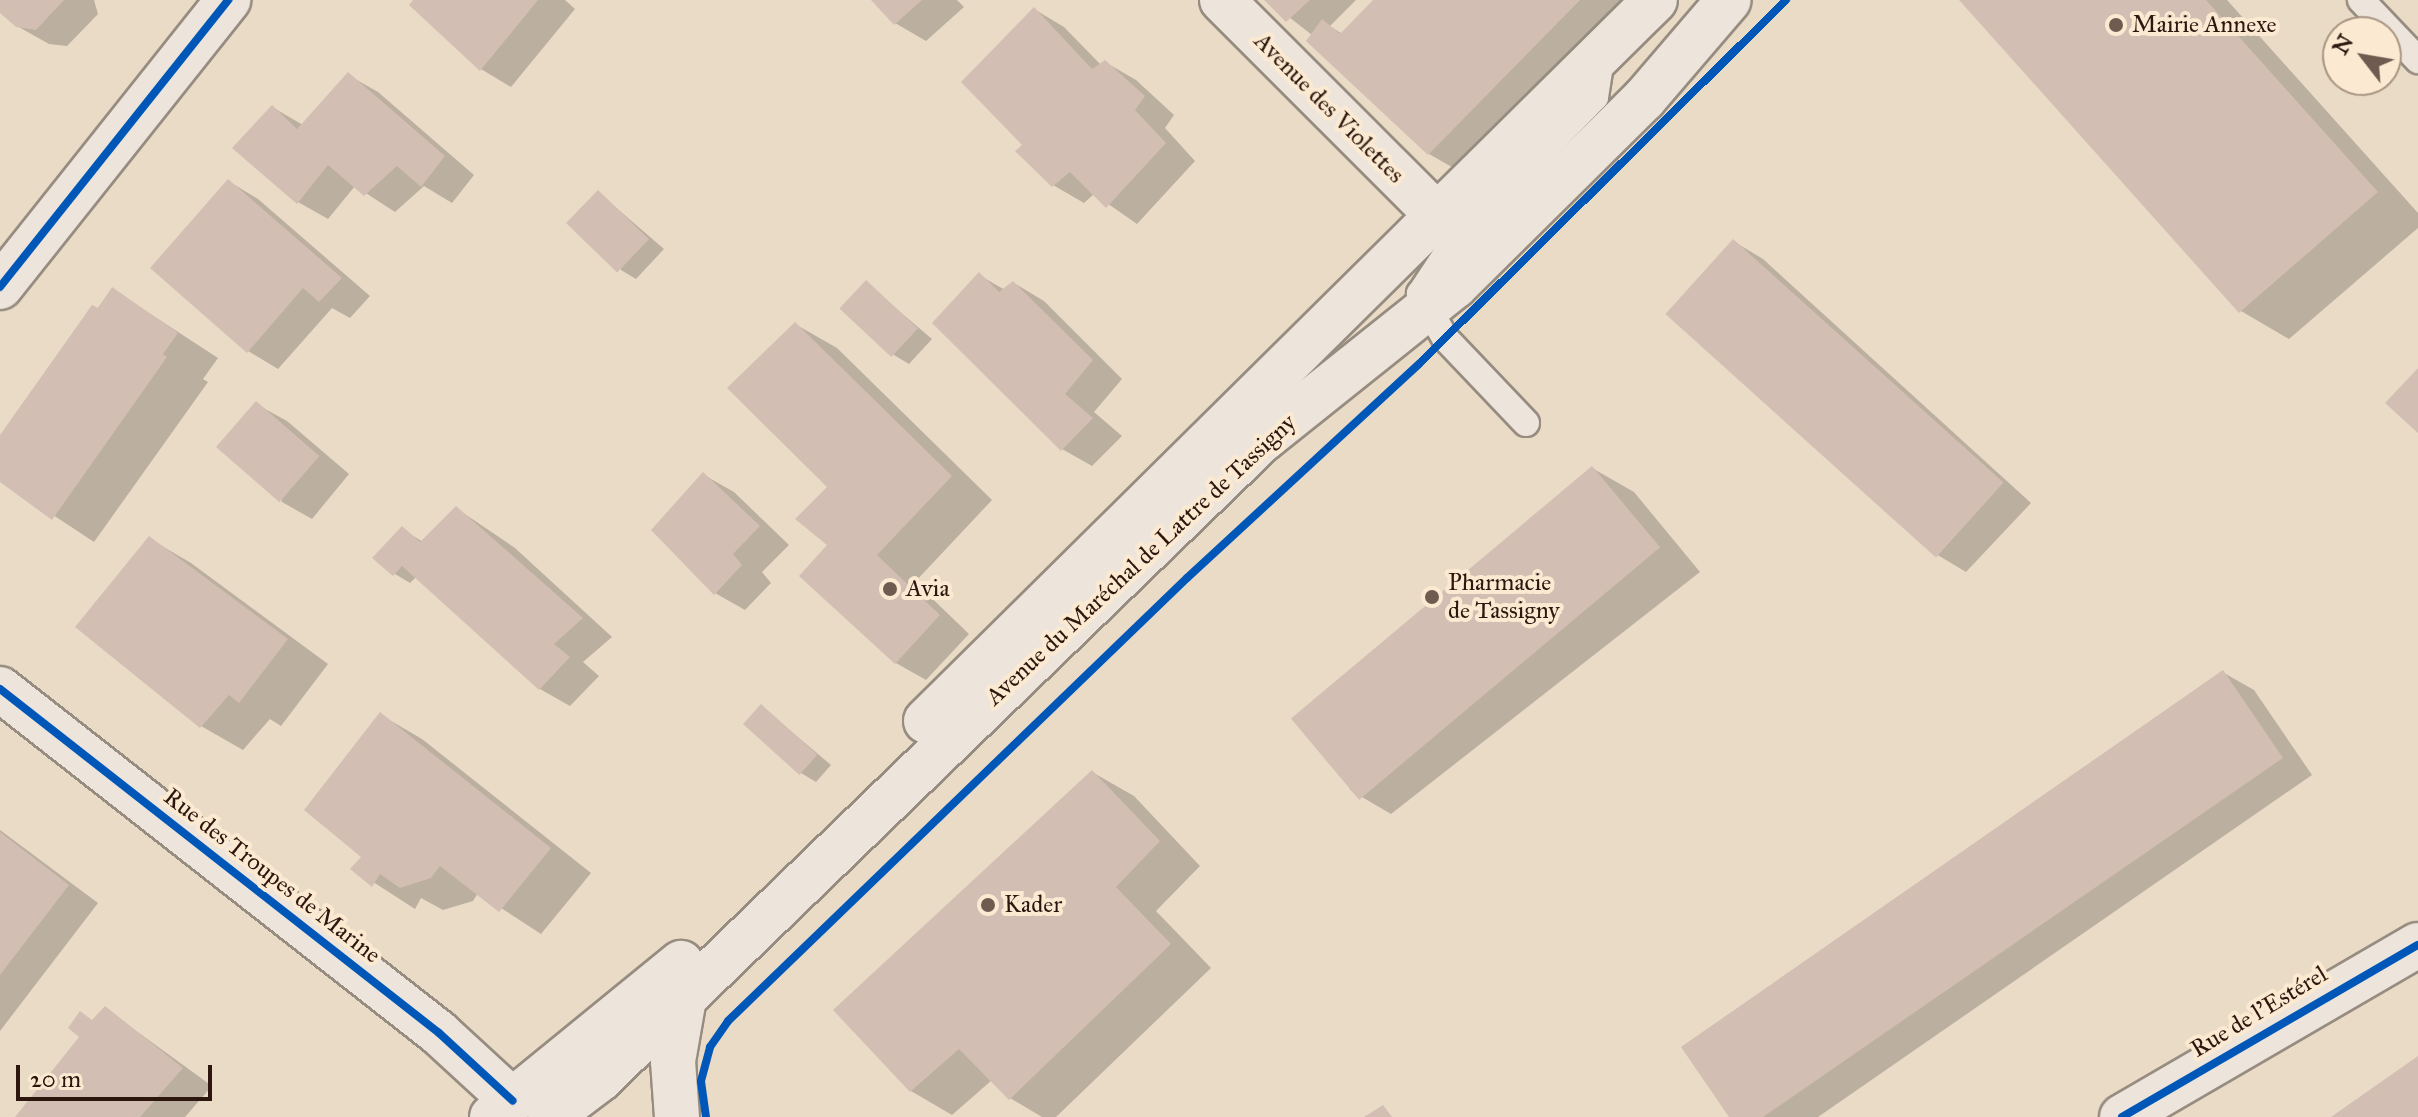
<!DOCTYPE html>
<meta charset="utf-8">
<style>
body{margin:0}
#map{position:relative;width:2418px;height:1117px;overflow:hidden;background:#eadbc7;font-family:"IM FELL Great Primer",serif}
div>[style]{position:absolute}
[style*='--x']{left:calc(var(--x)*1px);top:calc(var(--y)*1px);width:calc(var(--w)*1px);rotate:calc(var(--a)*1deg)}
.shadow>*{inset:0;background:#0003}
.building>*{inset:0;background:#d2beb3;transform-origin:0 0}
.roads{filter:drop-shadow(2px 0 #978c80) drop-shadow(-2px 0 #978c80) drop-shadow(0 2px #978c80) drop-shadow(0 -2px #978c80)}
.service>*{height:26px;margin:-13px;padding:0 13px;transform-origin:13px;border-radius:13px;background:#ede5db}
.minor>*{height:44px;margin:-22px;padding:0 22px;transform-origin:22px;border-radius:22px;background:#ede5db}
.secondary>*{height:44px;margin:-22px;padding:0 22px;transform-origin:22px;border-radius:22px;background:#ede5db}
.cycleway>*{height:8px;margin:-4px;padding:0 4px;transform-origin:4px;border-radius:4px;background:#0057b8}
.dots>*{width:22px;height:22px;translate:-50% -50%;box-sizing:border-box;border:4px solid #fbead1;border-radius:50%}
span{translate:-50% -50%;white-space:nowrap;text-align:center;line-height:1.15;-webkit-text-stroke:8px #fbead1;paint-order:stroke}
.poi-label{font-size:24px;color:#2d160e}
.left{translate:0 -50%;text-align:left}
.street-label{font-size:24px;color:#2d160e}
.north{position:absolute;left:2322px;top:16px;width:80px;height:80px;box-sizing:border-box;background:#fbead1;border:2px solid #a99583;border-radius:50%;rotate:301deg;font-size:22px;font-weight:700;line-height:32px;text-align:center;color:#2d160e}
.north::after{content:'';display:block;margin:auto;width:28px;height:36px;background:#6f5b4f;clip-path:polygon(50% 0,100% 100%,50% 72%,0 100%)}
.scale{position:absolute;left:16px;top:1065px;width:196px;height:36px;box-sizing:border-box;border:4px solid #2d160e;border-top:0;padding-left:10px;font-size:24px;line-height:28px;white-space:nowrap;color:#2d160e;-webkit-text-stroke:6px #fbead1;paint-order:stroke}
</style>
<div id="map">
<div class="shadow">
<i style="clip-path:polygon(0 0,94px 0,98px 14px,67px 46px,49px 44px,17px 26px,0 10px)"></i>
<i style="clip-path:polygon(416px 0,565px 0,575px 9px,511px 87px,481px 69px)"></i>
<i style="clip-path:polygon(874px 0,957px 0,964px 7px,926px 41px,895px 23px)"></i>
<i style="clip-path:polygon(1267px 0,1356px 0,1330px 26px,1342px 34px,1375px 0,1640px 0,1471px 178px,1429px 154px,1308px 41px,1312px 35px)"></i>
<i style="clip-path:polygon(1962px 0,2227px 0,2418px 213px,2418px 228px,2289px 339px,2241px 311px)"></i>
<i style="clip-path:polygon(1034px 9px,1064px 27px,1101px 65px,1105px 62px,1136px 80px,1174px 115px,1165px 128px,1195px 161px,1137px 224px,1094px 194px,1084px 203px,1053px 185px,1025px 145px)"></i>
<i style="clip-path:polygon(348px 75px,378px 92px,474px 175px,452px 203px,424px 186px,395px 212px,355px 186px,328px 219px,298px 202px,272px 107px,303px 125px)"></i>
<i style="clip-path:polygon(228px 181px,258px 199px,370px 296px,350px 318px,332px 308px,278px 369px,248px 351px)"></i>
<i style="clip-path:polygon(599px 193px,664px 249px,636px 279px,621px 270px)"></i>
<i style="clip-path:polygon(1733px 241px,1763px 259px,2031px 503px,1966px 572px,1936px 554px)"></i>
<i style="clip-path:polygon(979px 275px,1005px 290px,1014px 283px,1044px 301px,1122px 379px,1094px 412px,1122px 436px,1092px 466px,1062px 449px)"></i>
<i style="clip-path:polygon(866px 283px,932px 339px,909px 364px,894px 355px)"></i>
<i style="clip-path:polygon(112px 289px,218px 358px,203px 379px,208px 382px,94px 542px,0 480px,0 439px)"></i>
<i style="clip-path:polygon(795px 324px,837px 348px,992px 500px,915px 582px,969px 634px,926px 680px,896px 663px,832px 602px,830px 487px)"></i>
<i style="clip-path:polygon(256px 404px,287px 421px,349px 474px,312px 519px,282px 502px)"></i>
<i style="clip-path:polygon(1592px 468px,1634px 492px,1700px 572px,1391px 814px,1350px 790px)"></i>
<i style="clip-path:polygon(704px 475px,734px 492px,789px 545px,762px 572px,771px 583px,745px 610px,715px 593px)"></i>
<i style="clip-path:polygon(456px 508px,515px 548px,612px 637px,583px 662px,599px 676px,570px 706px,540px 689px,417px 576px,410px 583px,395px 574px,402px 529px,423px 542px)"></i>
<i style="clip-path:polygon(150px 539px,191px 563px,328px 664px,281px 726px,270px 719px,243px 750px,201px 726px)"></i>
<i style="clip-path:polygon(2224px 673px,2254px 690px,2312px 775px,1818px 1117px,1731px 1117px)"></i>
<i style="clip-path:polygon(761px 706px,831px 765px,816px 782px,801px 773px)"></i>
<i style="clip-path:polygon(381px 715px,422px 739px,591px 873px,541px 934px,478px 893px,473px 901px,443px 910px,421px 898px,415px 909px,353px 869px,364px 857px)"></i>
<i style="clip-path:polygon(1092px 772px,1134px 796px,1200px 866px,1156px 911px,1211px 968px,1056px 1117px,1042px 1117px,1010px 1098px,992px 1080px,952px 1115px,911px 1091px)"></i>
<i style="clip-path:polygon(0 830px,98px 903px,0 1031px)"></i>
<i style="clip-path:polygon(106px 1009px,212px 1086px,185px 1117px,18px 1117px)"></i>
</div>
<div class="building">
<i style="clip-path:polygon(0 0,64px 0,36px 30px,16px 27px,0 13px)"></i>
<i style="clip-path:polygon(413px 0,538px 0,480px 71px,409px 5px)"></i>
<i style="clip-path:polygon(871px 0,922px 0,894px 25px)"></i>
<i style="clip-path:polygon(1264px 0,1310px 0,1286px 22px)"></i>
<i style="clip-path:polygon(1373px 0,1580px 0,1428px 155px,1306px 41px,1322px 19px,1340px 34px)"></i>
<i style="clip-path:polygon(1959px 0,2206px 0,2378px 192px,2239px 313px)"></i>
<i style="clip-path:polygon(1034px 7px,1092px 69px,1105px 60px,1145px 96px,1135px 110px,1166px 143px,1106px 208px,1070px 172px,1052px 187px,1015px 151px,1022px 145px,961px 82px)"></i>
<i style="clip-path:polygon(348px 72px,445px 156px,421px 187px,397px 166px,364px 196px,328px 165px,297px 204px,232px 148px,272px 105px,297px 129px)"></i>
<i style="clip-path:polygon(228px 179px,342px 278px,319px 302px,303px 288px,247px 353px,150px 268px)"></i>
<i style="left:598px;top:190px;width:71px;height:46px;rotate:44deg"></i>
<i style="left:1733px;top:239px;width:364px;height:101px;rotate:42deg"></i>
<i style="clip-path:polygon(979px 272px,999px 292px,1013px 281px,1093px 360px,1065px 394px,1093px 418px,1061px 451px,932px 323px)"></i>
<i style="left:866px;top:280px;width:71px;height:39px;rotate:43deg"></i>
<i style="clip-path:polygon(112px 287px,178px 333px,163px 354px,167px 357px,52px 520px,0 482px,0 435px,92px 305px,98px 308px)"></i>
<i style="clip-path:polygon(795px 322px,952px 476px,877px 555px,940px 615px,895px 664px,799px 576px,827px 545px,795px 519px,827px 487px,727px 388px)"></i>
<i style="clip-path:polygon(2418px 368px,2418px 433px,2385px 403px)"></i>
<i style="left:256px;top:401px;width:84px;height:61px;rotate:41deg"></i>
<i style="left:1592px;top:466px;width:106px;height:393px;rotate:50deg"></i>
<i style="clip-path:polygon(703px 472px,760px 526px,733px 554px,742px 565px,714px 595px,651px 530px)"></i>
<i style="clip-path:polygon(456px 506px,583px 618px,554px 644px,570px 657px,539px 690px,402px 566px,393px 576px,372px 558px,402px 526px,420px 542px)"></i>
<i style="clip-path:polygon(149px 536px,288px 639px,239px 703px,229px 695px,200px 728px,75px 627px)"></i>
<i style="clip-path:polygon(2223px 670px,2283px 758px,1763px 1117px,1729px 1117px,1681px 1047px)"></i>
<i style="left:761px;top:704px;width:76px;height:27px;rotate:42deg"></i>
<i style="clip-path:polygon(380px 712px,551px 848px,499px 912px,440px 866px,431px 878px,400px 888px,380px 874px,372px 887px,350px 869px,361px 857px,304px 810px)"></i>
<i style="clip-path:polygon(1092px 770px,1160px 841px,1116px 887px,1171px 944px,1009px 1100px,959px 1049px,910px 1092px,833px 1010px)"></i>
<i style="clip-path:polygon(0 832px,69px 885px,0 975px)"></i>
<i style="clip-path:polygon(105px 1006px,183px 1068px,140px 1117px,15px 1117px,79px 1037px,68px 1028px,80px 1011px,92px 1020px)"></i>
<i style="clip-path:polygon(2418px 1056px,2418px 1117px,2331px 1117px)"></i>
<i style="clip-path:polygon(1383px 1105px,1392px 1117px,1364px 1117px)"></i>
</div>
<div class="roads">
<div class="service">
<i style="--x:2361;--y:0;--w:83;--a:46.5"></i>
<i style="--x:1526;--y:423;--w:117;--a:-133.6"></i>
<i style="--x:1445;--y:338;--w:51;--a:-119.6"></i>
<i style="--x:1420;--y:294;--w:64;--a:-56.6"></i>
<i style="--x:1455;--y:241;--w:201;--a:-45.8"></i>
<i style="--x:1595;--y:97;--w:45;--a:-81"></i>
</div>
<div class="minor">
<i style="--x:1222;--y:0;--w:304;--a:45"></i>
<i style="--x:0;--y:287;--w:367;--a:-51.5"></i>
<i style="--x:0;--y:689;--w:558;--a:38.08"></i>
<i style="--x:439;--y:1033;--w:100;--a:42.6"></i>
<i style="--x:677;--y:1117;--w:56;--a:-94.1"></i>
<i style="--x:673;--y:1061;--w:64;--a:-80.1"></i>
<i style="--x:2122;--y:1117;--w:342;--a:-30.2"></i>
</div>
<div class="secondary">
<i style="--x:926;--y:721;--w:1025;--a:-44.68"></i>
<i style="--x:492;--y:1117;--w:244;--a:-39.2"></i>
<i style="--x:550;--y:1117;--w:63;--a:-37.2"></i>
<i style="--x:600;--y:1079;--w:920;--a:-43.99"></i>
<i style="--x:1262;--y:440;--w:247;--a:-38.6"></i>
<i style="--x:1455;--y:286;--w:266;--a:-44.7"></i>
<i style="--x:1644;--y:99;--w:130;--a:-49.4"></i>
</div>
</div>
<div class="cycleway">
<i style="--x:0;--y:287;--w:367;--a:-51.5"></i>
<i style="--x:0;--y:689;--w:558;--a:38.08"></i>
<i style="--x:439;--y:1033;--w:100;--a:42.6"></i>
<i style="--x:706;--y:1117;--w:36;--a:-98"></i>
<i style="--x:701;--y:1081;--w:35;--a:-75"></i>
<i style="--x:710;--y:1047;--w:32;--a:-55"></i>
<i style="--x:728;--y:1021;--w:638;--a:-43.98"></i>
<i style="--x:1187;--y:578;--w:316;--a:-42.7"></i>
<i style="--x:1419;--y:364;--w:517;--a:-44.76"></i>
<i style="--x:2122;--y:1117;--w:342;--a:-30.2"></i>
</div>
<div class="dots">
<i style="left:2116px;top:25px;background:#6f5b4f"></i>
<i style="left:890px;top:589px;background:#6f5b4f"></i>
<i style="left:1432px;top:597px;background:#6f5b4f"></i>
<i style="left:988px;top:905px;background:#6f5b4f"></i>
</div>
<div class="poi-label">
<span class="left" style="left:2132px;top:25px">Mairie Annexe</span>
<span class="left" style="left:1448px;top:597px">Pharmacie<br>de Tassigny</span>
<span class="left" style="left:906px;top:589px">Avia</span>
<span class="left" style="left:1004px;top:905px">Kader</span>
</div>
<div class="street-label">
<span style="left:1329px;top:108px;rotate:45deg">Avenue des Violettes</span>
<span style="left:1141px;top:560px;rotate:-43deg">Avenue du Maréchal de Lattre de Tassigny</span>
<span style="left:272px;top:876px;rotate:38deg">Rue des Troupes de Marine</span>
<span style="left:2259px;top:1012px;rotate:-31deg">Rue de l'Estérel</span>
</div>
<div class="north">N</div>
<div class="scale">20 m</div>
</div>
